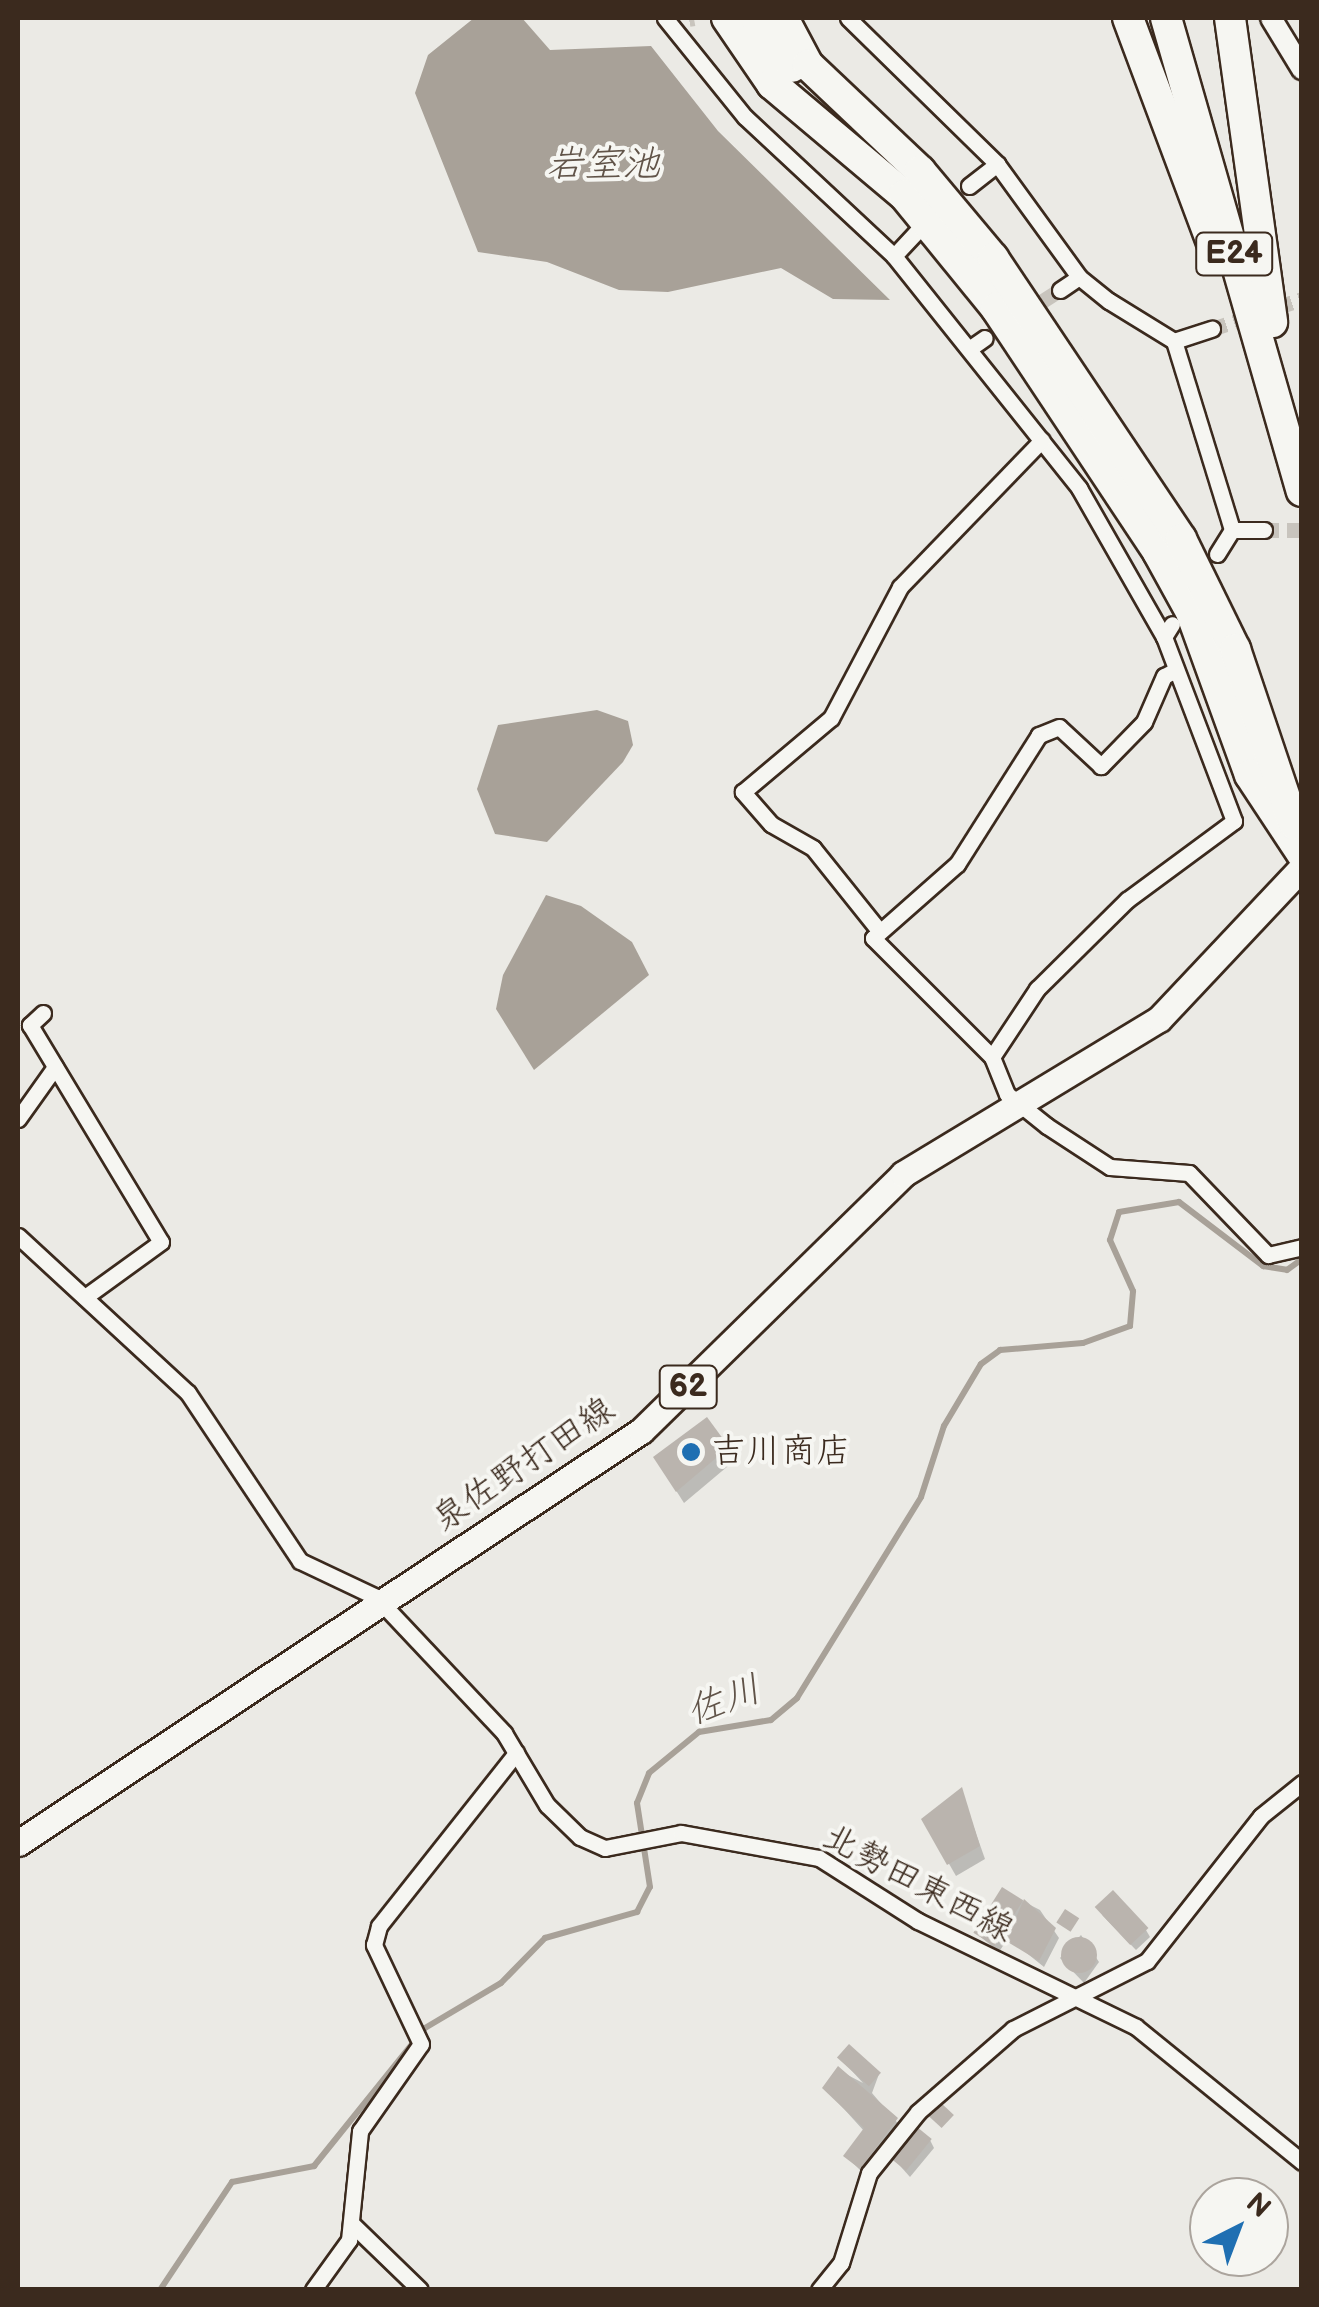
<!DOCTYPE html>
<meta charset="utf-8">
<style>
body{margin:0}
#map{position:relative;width:1319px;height:2307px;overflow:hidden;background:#ebeae5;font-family:"Balsamiq Sans","Klee One",sans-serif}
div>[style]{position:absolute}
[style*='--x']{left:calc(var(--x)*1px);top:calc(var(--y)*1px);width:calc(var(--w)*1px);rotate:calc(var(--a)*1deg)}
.water>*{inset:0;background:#a8a198}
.shadow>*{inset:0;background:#0003}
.stream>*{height:6px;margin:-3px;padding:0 3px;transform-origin:3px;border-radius:3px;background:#a8a198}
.building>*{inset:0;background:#bab4ae;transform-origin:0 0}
.round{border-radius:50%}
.minor-tunnel>*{height:15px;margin-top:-7.5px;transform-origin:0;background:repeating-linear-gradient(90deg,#c8c4bd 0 15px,transparent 0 23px)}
.roads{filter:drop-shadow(2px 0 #3b2a1e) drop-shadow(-2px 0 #3b2a1e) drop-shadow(0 2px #3b2a1e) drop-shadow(0 -2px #3b2a1e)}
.minor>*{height:15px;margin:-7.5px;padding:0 7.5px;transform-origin:7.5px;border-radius:7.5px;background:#f6f6f2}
.tertiary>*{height:20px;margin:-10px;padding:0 10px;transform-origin:10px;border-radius:10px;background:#f6f6f2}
.primary>*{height:25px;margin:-12.5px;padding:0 12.5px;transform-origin:12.5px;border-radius:12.5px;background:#f6f6f2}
.motorway>*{height:30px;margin:-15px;padding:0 15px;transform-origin:15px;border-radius:15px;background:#f6f6f2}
.dots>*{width:28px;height:28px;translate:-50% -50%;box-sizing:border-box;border:5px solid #f6f6f2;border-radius:50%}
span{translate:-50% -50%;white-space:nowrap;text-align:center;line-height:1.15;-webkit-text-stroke:8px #f6f6f2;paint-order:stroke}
.shield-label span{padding:2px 8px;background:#f6f6f2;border:2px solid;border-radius:8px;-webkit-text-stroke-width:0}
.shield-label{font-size:32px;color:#3b2a1e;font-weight:700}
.poi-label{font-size:35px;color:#3b2a1e}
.left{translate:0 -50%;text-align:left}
.street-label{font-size:35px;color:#3b2a1e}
.water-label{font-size:38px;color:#615449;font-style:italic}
.frame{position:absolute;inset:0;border:20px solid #3b2a1e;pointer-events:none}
.north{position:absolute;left:1189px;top:2177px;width:100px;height:100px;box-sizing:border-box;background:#f6f6f2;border:2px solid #aba49d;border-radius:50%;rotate:42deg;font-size:28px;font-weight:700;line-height:40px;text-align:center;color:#3b2a1e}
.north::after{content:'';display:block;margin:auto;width:35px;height:45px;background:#1f6fb2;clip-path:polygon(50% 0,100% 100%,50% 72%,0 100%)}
</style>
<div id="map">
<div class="water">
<i style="clip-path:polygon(474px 18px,522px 18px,550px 50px,651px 46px,718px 131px,890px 300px,833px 299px,781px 268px,668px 292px,619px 290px,547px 262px,478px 252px,415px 93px,428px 55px)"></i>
<i style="clip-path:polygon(597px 710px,628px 721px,633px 745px,623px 762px,547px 842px,495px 834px,477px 789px,498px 725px)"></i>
<i style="clip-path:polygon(546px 895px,581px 906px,632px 942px,649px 975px,534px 1070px,496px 1009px,503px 975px)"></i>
</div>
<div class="shadow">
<i style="clip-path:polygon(727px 1448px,734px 1461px,684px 1503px,663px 1470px)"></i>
<i style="clip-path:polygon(961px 1791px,985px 1859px,956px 1876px,924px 1820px)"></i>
<i style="clip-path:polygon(1003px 1891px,1040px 1910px,1059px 1938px,1044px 1967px,1008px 1938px,999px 1952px,976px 1933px)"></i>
<i style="clip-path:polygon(1102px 1915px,1146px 1930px,1150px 1937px,1136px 1950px)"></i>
<i style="clip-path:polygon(1081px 1935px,1099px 1962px,1084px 1983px,1060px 1958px)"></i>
<i style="clip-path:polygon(841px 2059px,879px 2074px,872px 2093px,901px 2127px,865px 2175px,846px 2156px,864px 2131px,825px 2088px,838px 2070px,863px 2083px)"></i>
<i style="clip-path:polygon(930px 2140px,934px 2148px,910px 2177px,893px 2158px)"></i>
</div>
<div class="stream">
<i style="--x:160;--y:2290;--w:130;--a:-56.3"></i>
<i style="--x:232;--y:2182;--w:84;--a:-11"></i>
<i style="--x:314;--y:2166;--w:177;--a:-51.2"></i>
<i style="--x:425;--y:2028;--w:88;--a:-30.6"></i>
<i style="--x:501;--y:1983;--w:63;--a:-45.6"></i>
<i style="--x:545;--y:1938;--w:96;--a:-15.8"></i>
<i style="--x:637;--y:1912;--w:28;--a:-63"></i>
<i style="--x:650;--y:1887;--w:85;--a:-98.8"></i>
<i style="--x:637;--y:1803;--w:32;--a:-68"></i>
<i style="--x:649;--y:1773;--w:65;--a:-39.4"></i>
<i style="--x:699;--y:1732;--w:73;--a:-9.5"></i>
<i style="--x:771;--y:1720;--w:34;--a:-40"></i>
<i style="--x:797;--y:1698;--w:236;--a:-58.3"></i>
<i style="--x:921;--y:1497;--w:75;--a:-72.1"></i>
<i style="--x:944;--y:1426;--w:72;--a:-59.2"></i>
<i style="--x:981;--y:1364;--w:24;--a:-36"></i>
<i style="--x:1000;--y:1350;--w:83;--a:-4.8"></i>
<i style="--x:1083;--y:1343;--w:50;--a:-19.9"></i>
<i style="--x:1130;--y:1326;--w:35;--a:-85"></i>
<i style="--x:1133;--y:1291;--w:56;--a:-114.3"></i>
<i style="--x:1110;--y:1240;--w:29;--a:-72"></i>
<i style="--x:1119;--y:1212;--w:61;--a:-9.5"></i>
<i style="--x:1179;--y:1202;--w:106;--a:37.3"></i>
<i style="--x:1263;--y:1266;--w:24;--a:9"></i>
<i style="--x:1287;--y:1270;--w:19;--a:-36"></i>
</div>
<div class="building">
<i style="clip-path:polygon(707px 1417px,729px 1447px,676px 1492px,653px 1457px)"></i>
<i style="clip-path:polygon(962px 1787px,980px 1846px,947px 1865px,921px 1819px)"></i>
<i style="left:1002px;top:1887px;width:25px;height:54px;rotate:32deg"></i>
<i style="left:1113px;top:1890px;width:52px;height:25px;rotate:47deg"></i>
<i style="clip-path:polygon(1024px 1899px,1056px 1928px,1039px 1961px,1006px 1941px)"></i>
<i style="left:1065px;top:1909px;width:17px;height:16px;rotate:33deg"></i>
<i class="round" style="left:1061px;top:1937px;width:36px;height:36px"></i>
<i style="left:849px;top:2044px;width:43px;height:18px;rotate:42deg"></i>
<i style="clip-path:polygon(838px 2066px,898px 2118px,860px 2169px,843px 2156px,864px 2128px,822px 2088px)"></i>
<i style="left:940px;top:2102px;width:19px;height:18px;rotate:43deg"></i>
<i style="left:917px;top:2127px;width:19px;height:41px;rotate:39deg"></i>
</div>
<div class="minor-tunnel">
<i style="--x:689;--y:19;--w:5;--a:-11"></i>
<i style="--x:1212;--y:329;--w:95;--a:-18.4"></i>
<i style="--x:985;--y:338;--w:89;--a:-32.6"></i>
<i style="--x:1264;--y:530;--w:38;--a:0"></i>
</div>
<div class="roads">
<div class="minor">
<i style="--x:665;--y:18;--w:127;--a:51.1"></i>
<i style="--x:745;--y:117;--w:204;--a:43"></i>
<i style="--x:894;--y:256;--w:35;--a:-47"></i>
<i style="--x:848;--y:18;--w:209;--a:44.4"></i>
<i style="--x:969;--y:186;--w:36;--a:-38"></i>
<i style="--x:997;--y:164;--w:140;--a:54"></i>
<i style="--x:1079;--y:277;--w:38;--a:39"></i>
<i style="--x:1109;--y:301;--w:76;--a:31.6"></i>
<i style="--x:1174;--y:341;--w:40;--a:-18"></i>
<i style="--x:894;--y:256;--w:297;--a:51.4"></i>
<i style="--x:1079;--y:488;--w:172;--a:60.3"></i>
<i style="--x:1060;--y:290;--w:23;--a:-34"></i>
<i style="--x:1174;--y:341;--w:198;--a:72.9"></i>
<i style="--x:969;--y:349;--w:19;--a:-35"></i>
<i style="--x:1217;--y:554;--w:28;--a:-58"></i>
<i style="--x:1232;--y:530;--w:32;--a:0"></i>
<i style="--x:1176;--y:670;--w:13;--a:153"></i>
<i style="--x:1164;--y:676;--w:50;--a:113.5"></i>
<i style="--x:1144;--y:722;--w:62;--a:134.3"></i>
<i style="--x:1101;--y:766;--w:57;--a:-137.1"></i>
<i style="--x:1059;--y:727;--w:22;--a:158"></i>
<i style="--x:1039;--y:735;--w:153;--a:122.4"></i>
<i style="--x:957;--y:864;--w:112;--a:138.6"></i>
<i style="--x:873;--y:938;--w:168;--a:45"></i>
<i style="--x:992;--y:1057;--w:40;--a:68"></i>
<i style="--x:1007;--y:1094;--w:51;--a:38.7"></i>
<i style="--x:1047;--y:1126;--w:75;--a:33.1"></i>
<i style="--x:1110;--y:1167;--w:79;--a:4.3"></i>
<i style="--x:1189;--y:1173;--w:114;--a:46.1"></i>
<i style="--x:1268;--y:1255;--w:35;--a:-13"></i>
<i style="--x:877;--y:928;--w:102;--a:-128.7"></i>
<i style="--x:813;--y:848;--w:48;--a:-150.3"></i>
<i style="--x:771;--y:824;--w:43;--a:-131.2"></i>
<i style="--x:743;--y:792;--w:115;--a:-40.1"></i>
<i style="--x:831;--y:718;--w:148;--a:-62.2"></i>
<i style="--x:900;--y:587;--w:204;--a:-46"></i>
<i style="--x:43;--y:1013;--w:18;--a:137"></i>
<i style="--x:30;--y:1025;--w:253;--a:58.9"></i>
<i style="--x:161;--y:1242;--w:94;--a:144.1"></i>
<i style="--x:992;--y:1057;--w:82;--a:-56.5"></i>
<i style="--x:1037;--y:989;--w:127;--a:-44.7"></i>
<i style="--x:1127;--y:900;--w:133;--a:-36.4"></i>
<i style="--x:1234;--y:821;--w:197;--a:-110.8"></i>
<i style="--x:1164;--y:637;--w:15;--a:-58"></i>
<i style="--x:18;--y:1119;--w:64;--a:-54.6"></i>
<i style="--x:18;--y:1236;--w:231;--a:42.7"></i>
<i style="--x:188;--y:1393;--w:202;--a:56.3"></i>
<i style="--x:300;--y:1561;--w:84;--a:25.3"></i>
<i style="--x:376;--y:1597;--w:187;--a:46.7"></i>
<i style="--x:504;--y:1733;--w:84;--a:59.2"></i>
<i style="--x:547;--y:1805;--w:46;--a:44.1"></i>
<i style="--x:580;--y:1837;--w:27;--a:24"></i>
<i style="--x:605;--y:1848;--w:77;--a:-11.2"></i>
<i style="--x:681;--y:1833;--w:140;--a:10.3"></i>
<i style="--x:819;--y:1858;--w:117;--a:32.5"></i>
<i style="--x:918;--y:1921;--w:242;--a:25.9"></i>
<i style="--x:1136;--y:2027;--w:214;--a:39.1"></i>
<i style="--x:353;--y:2225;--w:93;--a:44.1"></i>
<i style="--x:313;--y:2290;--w:62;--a:-54.2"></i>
<i style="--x:349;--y:2240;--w:110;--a:-84.2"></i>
<i style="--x:360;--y:2131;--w:106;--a:-55"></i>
<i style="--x:421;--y:2044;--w:110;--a:-115.4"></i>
<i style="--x:374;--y:1945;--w:20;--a:-75"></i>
<i style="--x:379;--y:1926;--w:221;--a:-51.6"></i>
<i style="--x:819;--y:2290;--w:35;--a:-51"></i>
<i style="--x:841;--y:2263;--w:94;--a:-72.7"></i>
<i style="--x:869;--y:2173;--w:78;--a:-51.2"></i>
<i style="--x:918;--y:2112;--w:126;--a:-41.1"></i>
<i style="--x:1013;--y:2029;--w:150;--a:-26.9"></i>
<i style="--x:1147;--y:1961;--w:184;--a:-51.8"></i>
<i style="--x:1261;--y:1816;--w:53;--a:-38.8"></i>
</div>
<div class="tertiary">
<i style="--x:1271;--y:18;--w:60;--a:58.7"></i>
</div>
<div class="primary">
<i style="--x:18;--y:1843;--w:747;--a:-33.48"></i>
<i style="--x:641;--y:1431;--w:367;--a:-44.4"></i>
<i style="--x:903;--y:1174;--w:299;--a:-31.2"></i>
<i style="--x:1159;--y:1019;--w:209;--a:-46.7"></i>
</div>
<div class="motorway">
<i style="--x:727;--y:18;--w:80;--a:55.7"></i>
<i style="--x:772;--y:84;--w:172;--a:40.1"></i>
<i style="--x:904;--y:195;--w:146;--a:50.8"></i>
<i style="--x:996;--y:308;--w:293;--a:56.4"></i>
<i style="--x:1158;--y:552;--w:68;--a:61.2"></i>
<i style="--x:1191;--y:612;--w:173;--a:70.1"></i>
<i style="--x:1250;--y:775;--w:95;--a:56.6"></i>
<i style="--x:756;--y:18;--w:61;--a:52.9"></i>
<i style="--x:783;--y:18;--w:53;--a:62"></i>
<i style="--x:808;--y:65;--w:154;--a:43.4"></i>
<i style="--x:920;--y:171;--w:114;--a:50"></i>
<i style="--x:993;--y:258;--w:338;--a:56.2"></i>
<i style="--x:1181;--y:539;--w:123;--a:63.9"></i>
<i style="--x:1235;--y:649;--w:185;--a:71.4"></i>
<i style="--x:1128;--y:18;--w:240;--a:69.5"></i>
<i style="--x:1166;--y:18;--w:492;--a:74"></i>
<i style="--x:1230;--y:18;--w:307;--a:82.1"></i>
</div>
</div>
<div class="dots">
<i style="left:691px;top:1452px;background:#1f6fb2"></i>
</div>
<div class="shield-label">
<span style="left:1234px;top:254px">E24</span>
<span style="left:688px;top:1387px">62</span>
</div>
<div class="poi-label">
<span class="left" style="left:711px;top:1452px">吉川商店</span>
</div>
<div class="street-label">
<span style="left:524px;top:1465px;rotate:-34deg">泉佐野打田線</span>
<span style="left:918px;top:1884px;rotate:28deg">北勢田東西線</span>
</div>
<div class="water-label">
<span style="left:603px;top:165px">岩室池</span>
<span style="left:724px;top:1701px;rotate:-20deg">佐川</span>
</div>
<div class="frame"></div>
<div class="north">N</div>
</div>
